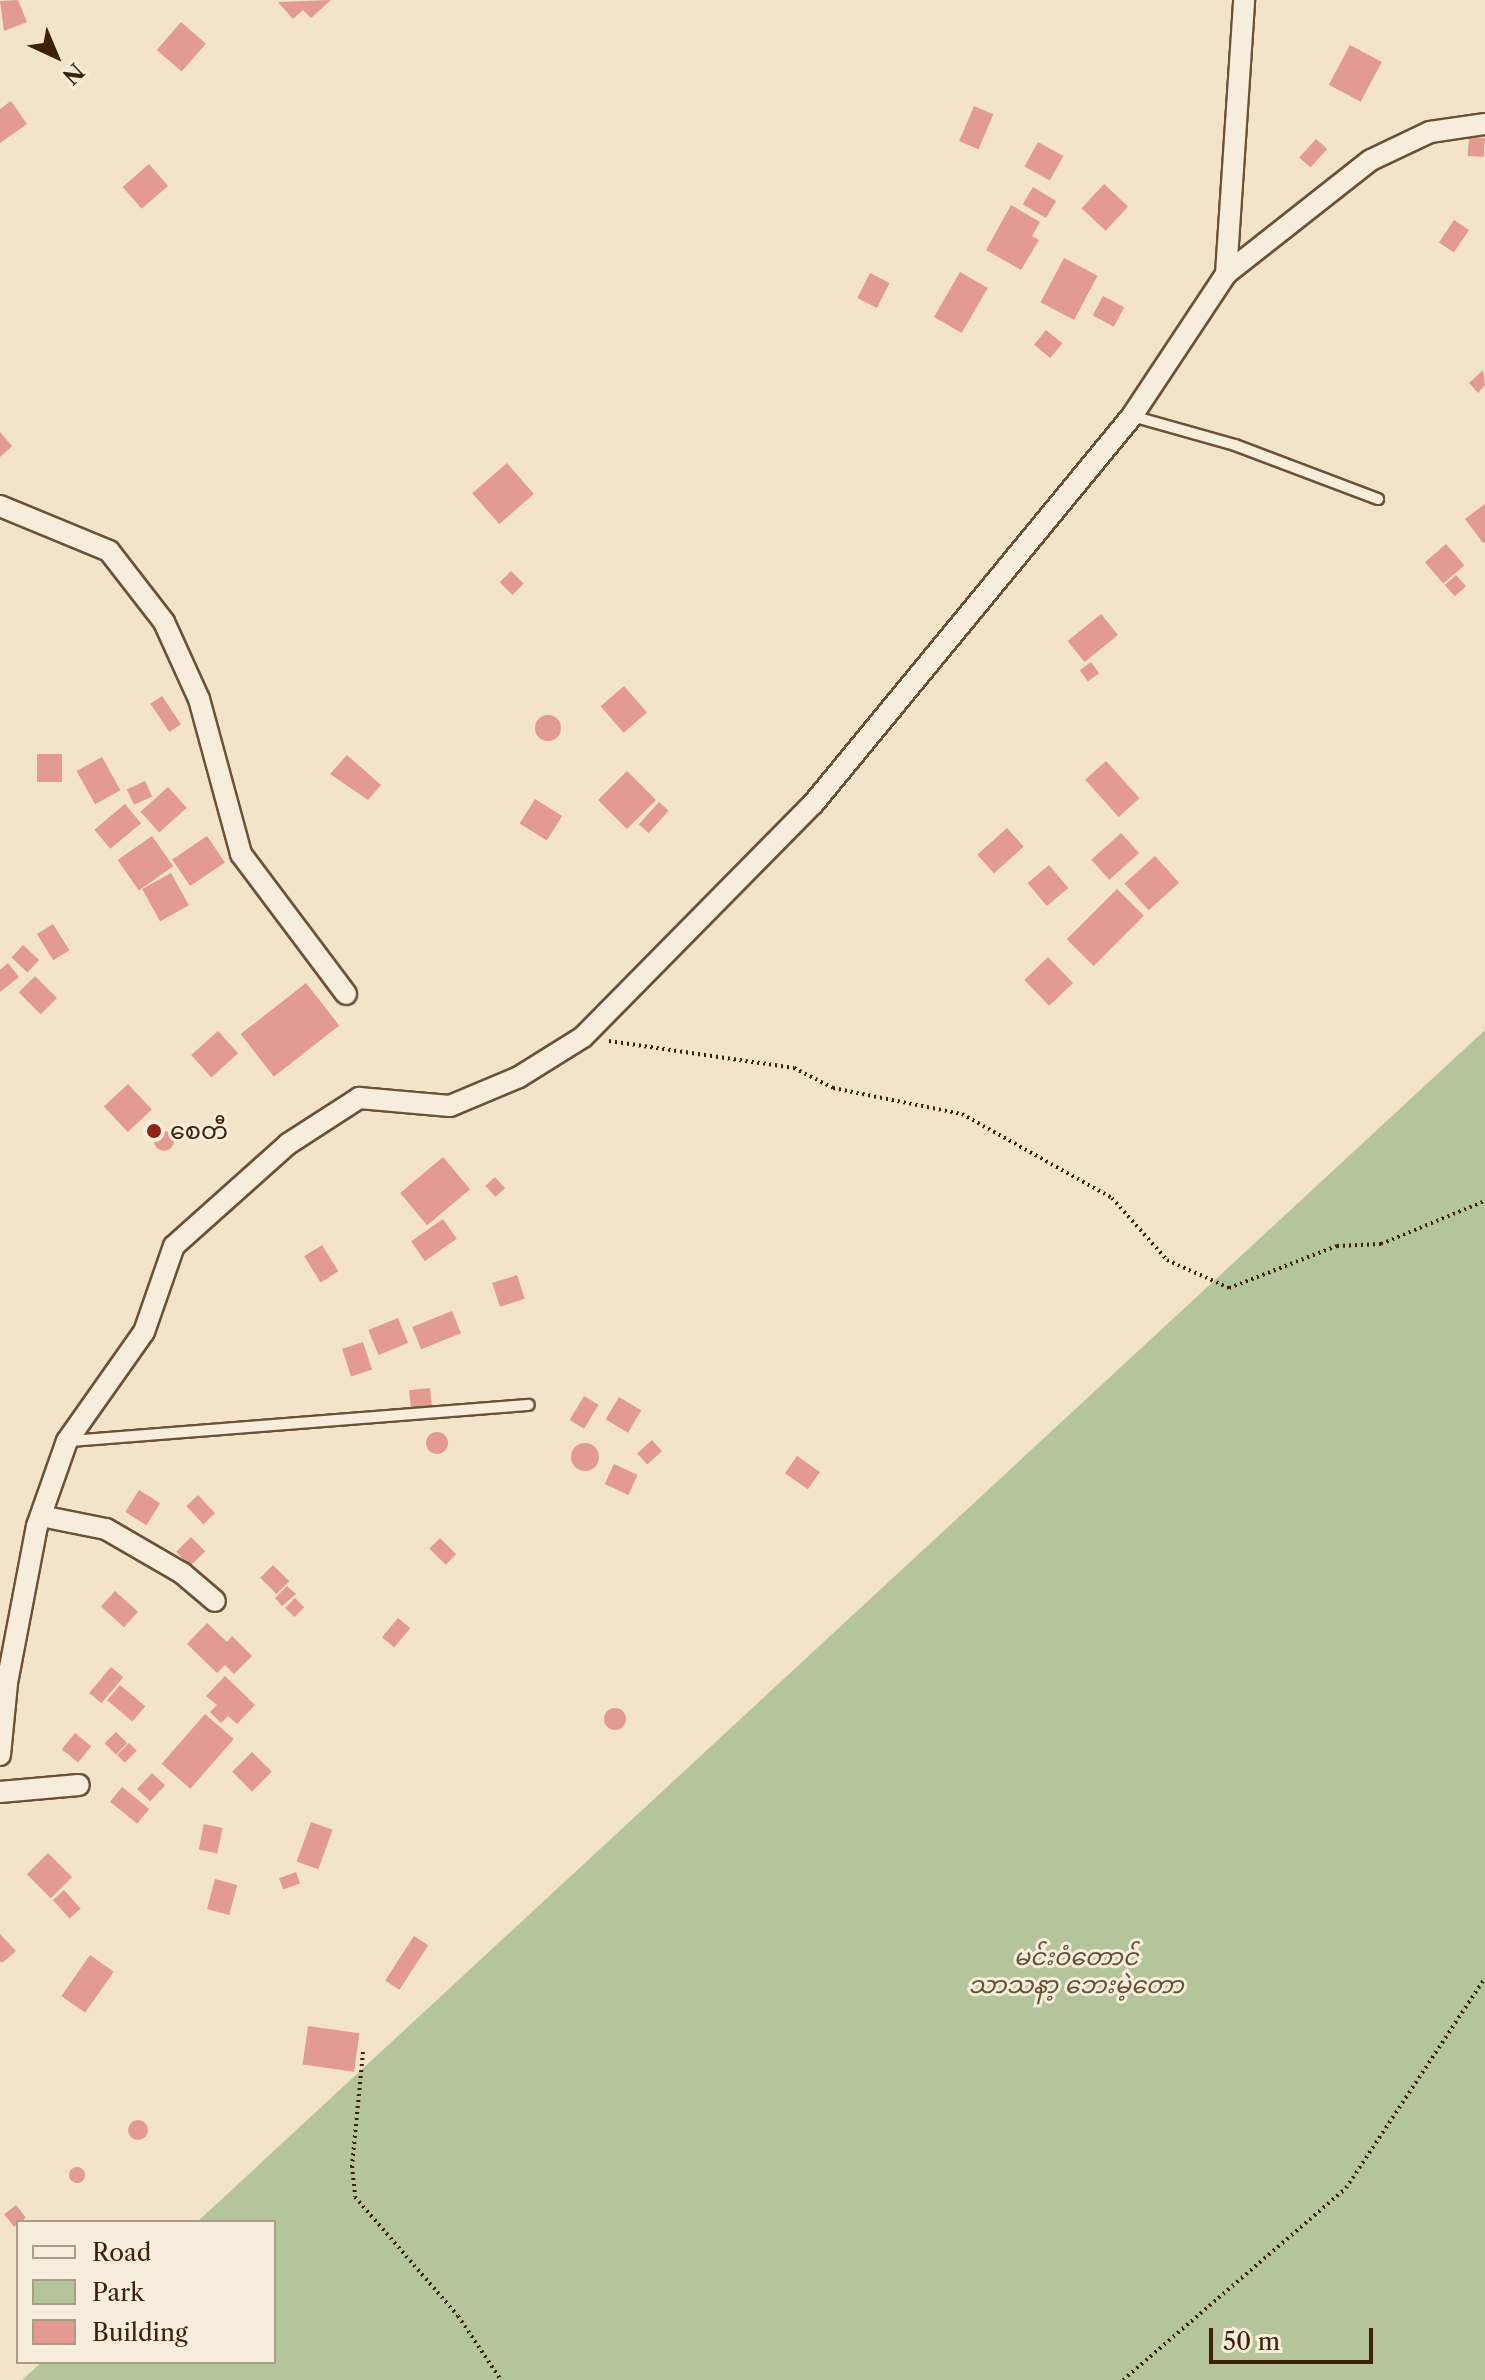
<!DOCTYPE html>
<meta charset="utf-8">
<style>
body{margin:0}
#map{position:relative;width:1485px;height:2380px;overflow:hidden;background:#f3e4c9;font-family:"Libre Caslon Text","Noto Sans Myanmar",serif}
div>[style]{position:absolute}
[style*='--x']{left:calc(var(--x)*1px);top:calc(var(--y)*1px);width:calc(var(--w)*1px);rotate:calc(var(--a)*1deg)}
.green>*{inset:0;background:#b5c59b}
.building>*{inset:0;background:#e39a91;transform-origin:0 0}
.round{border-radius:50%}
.path>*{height:4px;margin-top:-2px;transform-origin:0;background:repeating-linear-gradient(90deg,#3e2106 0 2px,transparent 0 6px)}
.roads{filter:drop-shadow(2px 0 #6b5237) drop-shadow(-2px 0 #6b5237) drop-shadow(0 2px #6b5237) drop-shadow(0 -2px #6b5237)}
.service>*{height:10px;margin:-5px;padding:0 5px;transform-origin:5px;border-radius:5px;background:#f7eddc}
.minor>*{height:20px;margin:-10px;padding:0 10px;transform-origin:10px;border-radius:10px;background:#f7eddc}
.dots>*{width:22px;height:22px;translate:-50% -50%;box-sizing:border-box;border:4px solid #f7eddc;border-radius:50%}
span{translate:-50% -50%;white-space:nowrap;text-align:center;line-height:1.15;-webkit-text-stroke:6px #f7eddc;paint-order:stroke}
.poi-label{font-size:24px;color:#3e2106}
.left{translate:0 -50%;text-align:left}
.park-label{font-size:24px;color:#625233;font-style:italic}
.legend{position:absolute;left:16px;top:2220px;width:260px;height:144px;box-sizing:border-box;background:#f7eddc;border:2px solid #ad9b86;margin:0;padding:10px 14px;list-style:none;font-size:24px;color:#3e2106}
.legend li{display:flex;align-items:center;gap:16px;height:40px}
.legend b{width:40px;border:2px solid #ad9b86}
.north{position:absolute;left:16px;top:16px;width:80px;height:80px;-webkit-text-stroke:6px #f7eddc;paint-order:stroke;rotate:136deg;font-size:22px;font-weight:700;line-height:32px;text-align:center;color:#3e2106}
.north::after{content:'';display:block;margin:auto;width:28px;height:36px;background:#3e2106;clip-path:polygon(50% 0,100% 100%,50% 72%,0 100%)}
.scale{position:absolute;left:1209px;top:2328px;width:164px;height:36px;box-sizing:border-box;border:4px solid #3e2106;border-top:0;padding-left:10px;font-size:24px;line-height:28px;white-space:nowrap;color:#3e2106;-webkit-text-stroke:6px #f7eddc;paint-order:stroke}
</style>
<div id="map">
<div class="green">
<i style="clip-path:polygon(1485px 1030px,1485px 2380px,22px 2380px,42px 2362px,274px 2362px,274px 2222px,197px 2222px)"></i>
</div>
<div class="building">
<i style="clip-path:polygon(18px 0,27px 22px,4px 31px,0 1px)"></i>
<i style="clip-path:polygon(331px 0,311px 18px,303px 10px,293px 19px,278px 2px)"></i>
<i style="left:181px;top:22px;width:33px;height:37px;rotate:41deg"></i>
<i style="left:1350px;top:45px;width:36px;height:45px;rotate:28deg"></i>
<i style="clip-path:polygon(11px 101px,27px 124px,0 143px,0 109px)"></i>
<i style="left:974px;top:106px;width:21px;height:38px;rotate:23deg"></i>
<i style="left:1469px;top:137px;width:16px;height:19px;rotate:4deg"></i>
<i style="left:1316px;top:139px;width:15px;height:25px;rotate:42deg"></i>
<i style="left:1038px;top:142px;width:29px;height:28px;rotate:29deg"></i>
<i style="left:149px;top:164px;width:29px;height:35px;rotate:49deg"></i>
<i style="left:1104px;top:184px;width:33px;height:33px;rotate:43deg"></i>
<i style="left:1033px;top:187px;width:27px;height:20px;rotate:31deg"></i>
<i style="clip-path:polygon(1011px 205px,1040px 222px,1032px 236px,1039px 240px,1021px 270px,986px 250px)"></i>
<i style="left:1454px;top:220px;width:18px;height:27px;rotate:34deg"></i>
<i style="left:1064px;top:258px;width:38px;height:50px;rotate:28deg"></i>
<i style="left:960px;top:272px;width:32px;height:52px;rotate:30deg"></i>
<i style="left:870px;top:273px;width:22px;height:28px;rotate:27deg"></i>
<i style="left:1103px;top:296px;width:24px;height:22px;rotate:28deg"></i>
<i style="left:1046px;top:330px;width:21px;height:19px;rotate:39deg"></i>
<i style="clip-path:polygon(1483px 370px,1485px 385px,1478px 393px,1469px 383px)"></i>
<i style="clip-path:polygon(0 432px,12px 446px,0 457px)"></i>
<i style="left:507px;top:463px;width:41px;height:46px;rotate:49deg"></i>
<i style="clip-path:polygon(1485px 504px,1485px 542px,1483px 543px,1465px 519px)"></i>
<i style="left:1446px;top:544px;width:28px;height:28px;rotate:49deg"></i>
<i style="left:511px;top:571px;width:18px;height:16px;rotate:45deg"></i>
<i style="left:1456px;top:575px;width:15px;height:15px;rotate:48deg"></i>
<i style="left:1101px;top:614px;width:27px;height:43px;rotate:51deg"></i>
<i style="left:1091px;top:662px;width:14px;height:14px;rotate:54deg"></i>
<i style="left:624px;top:686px;width:35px;height:31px;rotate:49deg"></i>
<i style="left:162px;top:696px;width:34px;height:14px;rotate:56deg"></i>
<i class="round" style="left:535px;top:715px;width:26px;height:26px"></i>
<i style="left:62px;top:754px;width:28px;height:25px;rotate:90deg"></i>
<i style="clip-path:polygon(347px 755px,381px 785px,368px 800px,330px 774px)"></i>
<i style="left:102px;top:757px;width:38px;height:29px;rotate:61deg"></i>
<i style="left:1106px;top:761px;width:50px;height:28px;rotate:48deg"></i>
<i style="left:627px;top:771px;width:41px;height:41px;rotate:45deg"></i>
<i style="left:145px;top:781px;width:17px;height:20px;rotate:65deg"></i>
<i style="left:168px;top:787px;width:28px;height:37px;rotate:48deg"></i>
<i style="left:535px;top:799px;width:32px;height:29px;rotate:32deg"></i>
<i style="left:659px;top:802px;width:13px;height:30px;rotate:42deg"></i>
<i style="left:125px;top:804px;width:25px;height:40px;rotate:50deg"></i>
<i style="left:1007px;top:828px;width:25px;height:40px;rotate:48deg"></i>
<i style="left:1121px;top:833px;width:27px;height:40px;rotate:48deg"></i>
<i style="left:152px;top:836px;width:37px;height:42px;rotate:55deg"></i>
<i style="left:207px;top:836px;width:32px;height:42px;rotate:56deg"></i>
<i style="left:1155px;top:856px;width:36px;height:41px;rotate:48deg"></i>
<i style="left:1049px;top:865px;width:30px;height:28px;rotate:50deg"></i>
<i style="left:171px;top:873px;width:37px;height:33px;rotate:61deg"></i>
<i style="left:1117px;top:889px;width:38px;height:71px;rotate:45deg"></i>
<i style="left:53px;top:924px;width:31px;height:19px;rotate:58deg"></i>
<i style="left:23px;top:945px;width:22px;height:17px;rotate:43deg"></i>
<i style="left:1048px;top:957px;width:36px;height:33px;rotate:46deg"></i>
<i style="clip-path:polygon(8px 963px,19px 977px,0 992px,0 970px)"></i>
<i style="left:35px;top:976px;width:31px;height:23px;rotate:45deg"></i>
<i style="left:306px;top:983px;width:54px;height:83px;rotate:52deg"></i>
<i style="left:218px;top:1031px;width:30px;height:36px;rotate:48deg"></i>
<i style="left:128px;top:1084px;width:35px;height:33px;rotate:47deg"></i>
<i class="round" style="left:154px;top:1131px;width:20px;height:20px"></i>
<i style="left:443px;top:1157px;width:42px;height:56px;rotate:50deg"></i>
<i style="left:495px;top:1177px;width:15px;height:13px;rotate:48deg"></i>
<i style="left:443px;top:1219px;width:24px;height:39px;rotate:55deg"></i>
<i style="left:322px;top:1245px;width:31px;height:21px;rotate:58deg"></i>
<i style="left:517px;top:1275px;width:25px;height:26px;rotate:72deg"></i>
<i style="left:452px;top:1311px;width:24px;height:43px;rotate:68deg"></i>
<i style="left:398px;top:1318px;width:27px;height:32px;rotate:68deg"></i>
<i style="left:363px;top:1342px;width:29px;height:22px;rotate:72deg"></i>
<i style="left:430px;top:1388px;width:18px;height:21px;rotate:84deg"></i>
<i style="left:584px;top:1396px;width:17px;height:28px;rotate:31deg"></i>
<i style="left:619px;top:1397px;width:26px;height:26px;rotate:31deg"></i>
<i class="round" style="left:426px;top:1432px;width:22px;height:22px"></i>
<i style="left:652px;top:1440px;width:15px;height:20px;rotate:48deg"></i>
<i class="round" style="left:571px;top:1443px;width:28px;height:28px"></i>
<i style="left:797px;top:1456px;width:28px;height:21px;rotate:35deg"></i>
<i style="left:614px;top:1464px;width:26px;height:22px;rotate:25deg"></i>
<i style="left:139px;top:1490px;width:25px;height:26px;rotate:32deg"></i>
<i style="left:198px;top:1495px;width:25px;height:16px;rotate:47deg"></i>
<i style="left:191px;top:1537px;width:20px;height:21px;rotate:45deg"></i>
<i style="left:440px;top:1538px;width:23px;height:15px;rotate:45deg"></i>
<i style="left:273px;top:1565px;width:23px;height:18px;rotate:45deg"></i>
<i style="clip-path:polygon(287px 1586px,296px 1594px,282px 1606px,275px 1598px)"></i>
<i style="left:115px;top:1591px;width:31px;height:21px;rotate:42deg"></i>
<i style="left:295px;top:1598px;width:13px;height:14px;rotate:45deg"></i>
<i style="left:398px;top:1618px;width:16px;height:25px;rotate:40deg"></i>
<i style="clip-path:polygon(207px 1623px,227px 1642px,232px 1636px,252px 1656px,234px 1674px,225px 1665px,217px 1673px,187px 1644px)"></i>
<i style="left:111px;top:1667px;width:16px;height:34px;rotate:40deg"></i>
<i style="clip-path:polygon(225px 1676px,255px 1705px,237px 1724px,228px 1716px,221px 1723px,210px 1712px,217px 1705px,206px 1696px)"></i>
<i style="left:120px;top:1685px;width:33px;height:20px;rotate:40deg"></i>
<i class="round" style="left:604px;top:1708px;width:22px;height:22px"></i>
<i style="left:205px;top:1714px;width:38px;height:66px;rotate:41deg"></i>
<i style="left:116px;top:1732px;width:16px;height:16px;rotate:45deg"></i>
<i style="left:75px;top:1733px;width:21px;height:21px;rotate:39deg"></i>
<i style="left:129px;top:1743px;width:11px;height:17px;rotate:45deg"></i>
<i style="left:252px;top:1752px;width:28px;height:28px;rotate:45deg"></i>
<i style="left:152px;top:1773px;width:18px;height:22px;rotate:43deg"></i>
<i style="left:122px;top:1787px;width:35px;height:19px;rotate:39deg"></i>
<i style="left:311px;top:1822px;width:23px;height:42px;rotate:20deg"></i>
<i style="left:204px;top:1824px;width:19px;height:26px;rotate:12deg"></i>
<i style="left:48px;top:1853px;width:34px;height:30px;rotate:45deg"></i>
<i style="left:296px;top:1872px;width:12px;height:18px;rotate:70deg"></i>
<i style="left:215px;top:1879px;width:23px;height:31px;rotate:15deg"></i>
<i style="left:64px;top:1890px;width:25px;height:15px;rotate:48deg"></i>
<i style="clip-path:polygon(0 1934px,16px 1951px,2px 1963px,0 1961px)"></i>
<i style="left:414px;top:1936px;width:17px;height:53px;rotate:33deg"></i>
<i style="left:90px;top:1955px;width:29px;height:50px;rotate:35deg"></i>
<i style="left:308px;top:2026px;width:52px;height:39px;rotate:8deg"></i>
<i class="round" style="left:128px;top:2120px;width:20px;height:20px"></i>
<i class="round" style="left:69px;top:2167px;width:16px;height:16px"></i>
<i style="left:16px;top:2205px;width:16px;height:15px;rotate:52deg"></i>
</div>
<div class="path">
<i style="--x:609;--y:1041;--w:187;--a:8.3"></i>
<i style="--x:794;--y:1068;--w:44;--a:27.1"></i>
<i style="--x:833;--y:1088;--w:132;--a:11.4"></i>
<i style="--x:962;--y:1114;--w:172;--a:29.2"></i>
<i style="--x:1112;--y:1198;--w:83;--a:48.4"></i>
<i style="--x:1167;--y:1260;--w:68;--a:24.3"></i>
<i style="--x:1229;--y:1288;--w:116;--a:-21.3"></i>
<i style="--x:1337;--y:1246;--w:44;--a:-2.6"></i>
<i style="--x:1381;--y:1244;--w:113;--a:-22.5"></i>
<i style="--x:363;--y:2052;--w:115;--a:95.5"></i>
<i style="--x:352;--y:2166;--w:31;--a:84"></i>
<i style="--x:355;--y:2197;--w:157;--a:49.1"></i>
<i style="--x:458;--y:2316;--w:77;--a:56.1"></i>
<i style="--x:1123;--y:2380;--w:294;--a:-40.7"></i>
<i style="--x:1346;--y:2188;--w:252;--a:-56.5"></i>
</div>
<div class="roads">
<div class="service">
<i style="--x:1132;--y:416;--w:107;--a:15.7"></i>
<i style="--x:1235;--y:445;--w:153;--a:20.7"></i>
<i style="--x:69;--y:1441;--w:461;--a:-4.5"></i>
</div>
<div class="minor">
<i style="--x:1226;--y:274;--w:275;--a:-86.2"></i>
<i style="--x:0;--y:506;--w:118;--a:22.4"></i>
<i style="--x:109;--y:551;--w:90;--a:52.2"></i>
<i style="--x:164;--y:622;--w:85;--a:65.6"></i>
<i style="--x:199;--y:699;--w:161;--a:74.8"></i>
<i style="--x:241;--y:854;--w:175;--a:53.1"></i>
<i style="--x:41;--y:1516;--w:66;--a:11.3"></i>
<i style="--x:106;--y:1529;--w:88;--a:30.1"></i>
<i style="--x:182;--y:1573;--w:43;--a:40.3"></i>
<i style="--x:0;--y:1755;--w:72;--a:-84.4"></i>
<i style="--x:7;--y:1683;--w:160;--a:-79.2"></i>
<i style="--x:37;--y:1526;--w:90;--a:-70.6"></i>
<i style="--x:67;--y:1441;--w:133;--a:-54.8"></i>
<i style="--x:144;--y:1332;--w:91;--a:-70.8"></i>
<i style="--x:174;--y:1246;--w:153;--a:-41.8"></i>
<i style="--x:288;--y:1144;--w:85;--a:-32.9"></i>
<i style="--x:359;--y:1098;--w:91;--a:5"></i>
<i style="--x:450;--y:1106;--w:75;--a:-22.8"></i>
<i style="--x:519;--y:1077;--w:75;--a:-32"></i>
<i style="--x:583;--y:1037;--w:327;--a:-45.4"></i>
<i style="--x:813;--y:804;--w:502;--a:-50.57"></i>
<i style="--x:1132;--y:416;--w:170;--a:-56.5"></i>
<i style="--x:1226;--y:274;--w:184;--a:-38.2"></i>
<i style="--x:1371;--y:160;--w:65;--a:-25.4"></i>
<i style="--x:1430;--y:132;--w:56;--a:-8.3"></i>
<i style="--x:0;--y:1792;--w:79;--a:-5.1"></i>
</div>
</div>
<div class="dots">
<i style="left:154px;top:1131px;background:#8f2418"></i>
</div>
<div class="poi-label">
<span class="left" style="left:170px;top:1131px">စေတီ</span>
</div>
<div class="park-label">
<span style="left:1076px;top:1971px">မင်းဝံတောင်<br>သာသနာ့ ‌ဘေးမဲ့တော</span>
</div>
<ul class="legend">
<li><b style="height:10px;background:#f7eddc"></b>Road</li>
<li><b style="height:22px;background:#b5c59b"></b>Park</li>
<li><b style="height:22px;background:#e39a91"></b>Building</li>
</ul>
<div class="north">N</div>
<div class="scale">50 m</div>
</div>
